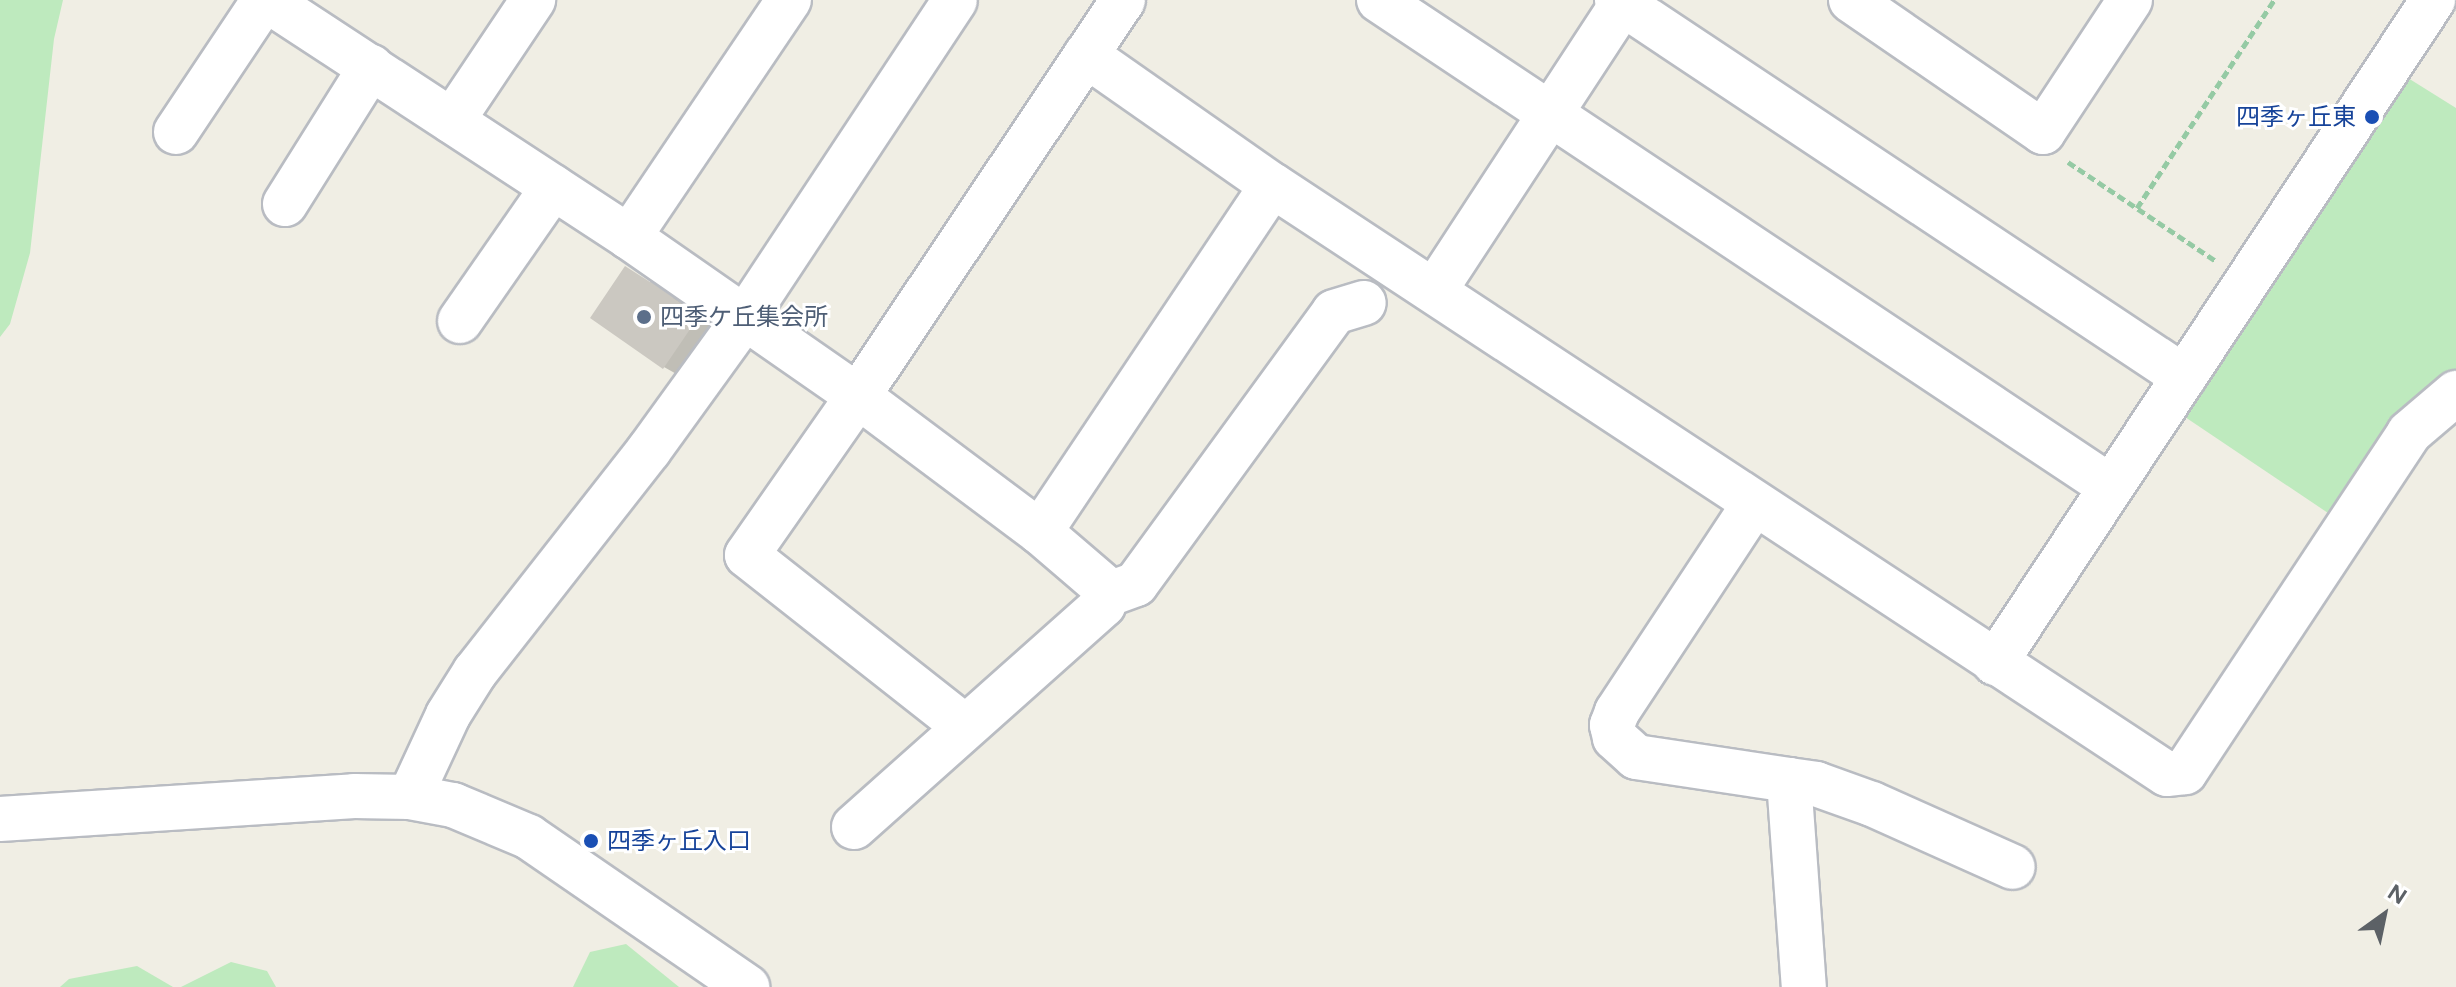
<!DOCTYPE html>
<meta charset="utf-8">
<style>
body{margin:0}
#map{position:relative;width:2456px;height:987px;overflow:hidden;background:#f0eee4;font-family:Figtree,"Noto Sans JP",sans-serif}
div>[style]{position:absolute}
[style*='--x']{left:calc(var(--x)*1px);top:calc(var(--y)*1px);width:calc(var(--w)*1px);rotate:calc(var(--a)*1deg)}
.green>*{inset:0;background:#beeabe}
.shadow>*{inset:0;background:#0003}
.building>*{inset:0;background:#cbc8c1}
.path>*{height:5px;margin-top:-2.5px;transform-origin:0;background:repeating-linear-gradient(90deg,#95caa4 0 8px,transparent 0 12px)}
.roads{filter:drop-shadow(2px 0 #b9bcc2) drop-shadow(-2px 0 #b9bcc2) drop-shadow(0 2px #b9bcc2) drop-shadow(0 -2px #b9bcc2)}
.minor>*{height:44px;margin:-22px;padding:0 22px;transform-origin:22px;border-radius:22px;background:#fff}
.dots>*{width:22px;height:22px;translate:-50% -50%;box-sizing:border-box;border:4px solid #fff;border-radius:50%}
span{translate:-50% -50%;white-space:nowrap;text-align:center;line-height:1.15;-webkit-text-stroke:6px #fff;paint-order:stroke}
.transit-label{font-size:24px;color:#164399}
.right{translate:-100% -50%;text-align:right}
.left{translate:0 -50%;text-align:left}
.service-label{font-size:24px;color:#4e5e75}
.north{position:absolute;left:2344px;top:875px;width:80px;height:80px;-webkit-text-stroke:6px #fff;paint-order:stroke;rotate:33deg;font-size:22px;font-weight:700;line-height:32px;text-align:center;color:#5c6166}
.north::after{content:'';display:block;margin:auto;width:28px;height:36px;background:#5c6166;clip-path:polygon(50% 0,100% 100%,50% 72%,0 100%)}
</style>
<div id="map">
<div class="green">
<i style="clip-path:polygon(0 0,63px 0,54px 39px,30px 253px,10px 324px,0 337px)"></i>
<i style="clip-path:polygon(2408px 78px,2456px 108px,2456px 371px,2399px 410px,2331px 515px,2185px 417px)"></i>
<i style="clip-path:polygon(626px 944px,679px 987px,573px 987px,590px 952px)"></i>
<i style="clip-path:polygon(231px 962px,267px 971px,276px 987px,181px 987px)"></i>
<i style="clip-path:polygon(137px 966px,173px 987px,60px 987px,69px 979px)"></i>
</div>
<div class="shadow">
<i style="clip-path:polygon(651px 283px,699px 306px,695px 313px,721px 330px,687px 380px,664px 367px)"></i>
</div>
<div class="building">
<i style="clip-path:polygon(625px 266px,650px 282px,654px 276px,677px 292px,673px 298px,699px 316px,663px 369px,590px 318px)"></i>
</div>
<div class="path">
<i style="--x:2068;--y:162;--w:178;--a:33.8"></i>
<i style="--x:2137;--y:208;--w:249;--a:-56.6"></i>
</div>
<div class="roads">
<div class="minor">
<i style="--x:267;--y:0;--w:433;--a:33.2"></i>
<i style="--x:629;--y:237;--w:279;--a:34.8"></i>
<i style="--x:858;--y:396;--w:227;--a:36.8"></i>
<i style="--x:1040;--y:532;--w:417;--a:-56.2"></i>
<i style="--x:1272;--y:185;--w:1071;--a:33.35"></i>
<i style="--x:2167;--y:774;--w:18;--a:-6"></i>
<i style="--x:2185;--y:772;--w:406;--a:-56.5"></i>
<i style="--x:2409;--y:433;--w:62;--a:-40.4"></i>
<i style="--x:1379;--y:0;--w:879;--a:33.64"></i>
<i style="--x:1617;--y:0;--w:681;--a:33.62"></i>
<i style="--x:1851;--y:0;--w:233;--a:34.5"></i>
<i style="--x:2043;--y:132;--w:158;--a:-56.6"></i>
<i style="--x:1086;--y:55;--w:227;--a:35"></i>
<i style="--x:452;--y:121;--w:146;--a:-56.2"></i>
<i style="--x:176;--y:132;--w:159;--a:-56.3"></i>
<i style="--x:285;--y:204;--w:162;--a:-57.9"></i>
<i style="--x:629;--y:237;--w:286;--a:-56"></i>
<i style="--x:1435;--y:290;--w:347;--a:-56.8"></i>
<i style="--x:460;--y:321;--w:163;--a:-55.2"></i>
<i style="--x:1754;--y:504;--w:249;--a:123.4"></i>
<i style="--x:1617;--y:712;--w:14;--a:111"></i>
<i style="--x:1612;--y:725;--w:13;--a:77"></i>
<i style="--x:1615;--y:738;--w:28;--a:42"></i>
<i style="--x:1636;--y:757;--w:155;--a:8.5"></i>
<i style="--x:1789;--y:780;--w:208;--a:85.9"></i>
<i style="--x:1106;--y:595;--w:32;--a:-20"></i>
<i style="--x:1136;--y:584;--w:336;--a:-53.9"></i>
<i style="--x:1334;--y:312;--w:31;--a:-17"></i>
<i style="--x:1995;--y:663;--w:795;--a:-56.55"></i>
<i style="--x:964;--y:726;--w:276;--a:-141.8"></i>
<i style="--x:747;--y:555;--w:194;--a:-55.1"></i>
<i style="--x:858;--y:396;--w:476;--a:-56.2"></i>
<i style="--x:1789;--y:780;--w:27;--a:8"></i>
<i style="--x:1816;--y:784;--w:59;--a:19.7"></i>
<i style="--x:1872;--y:804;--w:154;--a:24.1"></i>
<i style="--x:410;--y:797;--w:90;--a:-65.1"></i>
<i style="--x:448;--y:715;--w:51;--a:-57.9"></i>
<i style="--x:475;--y:672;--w:282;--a:-51.9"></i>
<i style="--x:649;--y:450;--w:162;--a:-54.1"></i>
<i style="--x:744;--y:319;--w:382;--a:-56.5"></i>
<i style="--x:0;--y:819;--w:355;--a:-3.7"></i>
<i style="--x:354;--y:796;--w:56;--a:1"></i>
<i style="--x:410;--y:797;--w:44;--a:10.5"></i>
<i style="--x:453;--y:805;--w:82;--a:22.8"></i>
<i style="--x:529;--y:837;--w:265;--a:34.5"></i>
<i style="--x:854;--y:827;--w:334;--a:-41.7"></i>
<i style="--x:1103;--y:605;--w:10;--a:-73"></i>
<i style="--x:1106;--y:595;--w:9;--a:-108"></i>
<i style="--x:1103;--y:586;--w:83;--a:-139.4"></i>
</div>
</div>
<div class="dots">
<i style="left:2372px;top:117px;background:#1a4fb4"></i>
<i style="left:644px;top:317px;background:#5c6f8a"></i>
<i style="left:591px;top:841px;background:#1a4fb4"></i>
</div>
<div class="transit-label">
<span class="right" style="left:2356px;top:117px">四季ヶ丘東</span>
<span class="left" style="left:607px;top:841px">四季ヶ丘入口</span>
</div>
<div class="service-label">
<span class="left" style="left:660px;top:317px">四季ケ丘集会所</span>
</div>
<div class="north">N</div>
</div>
